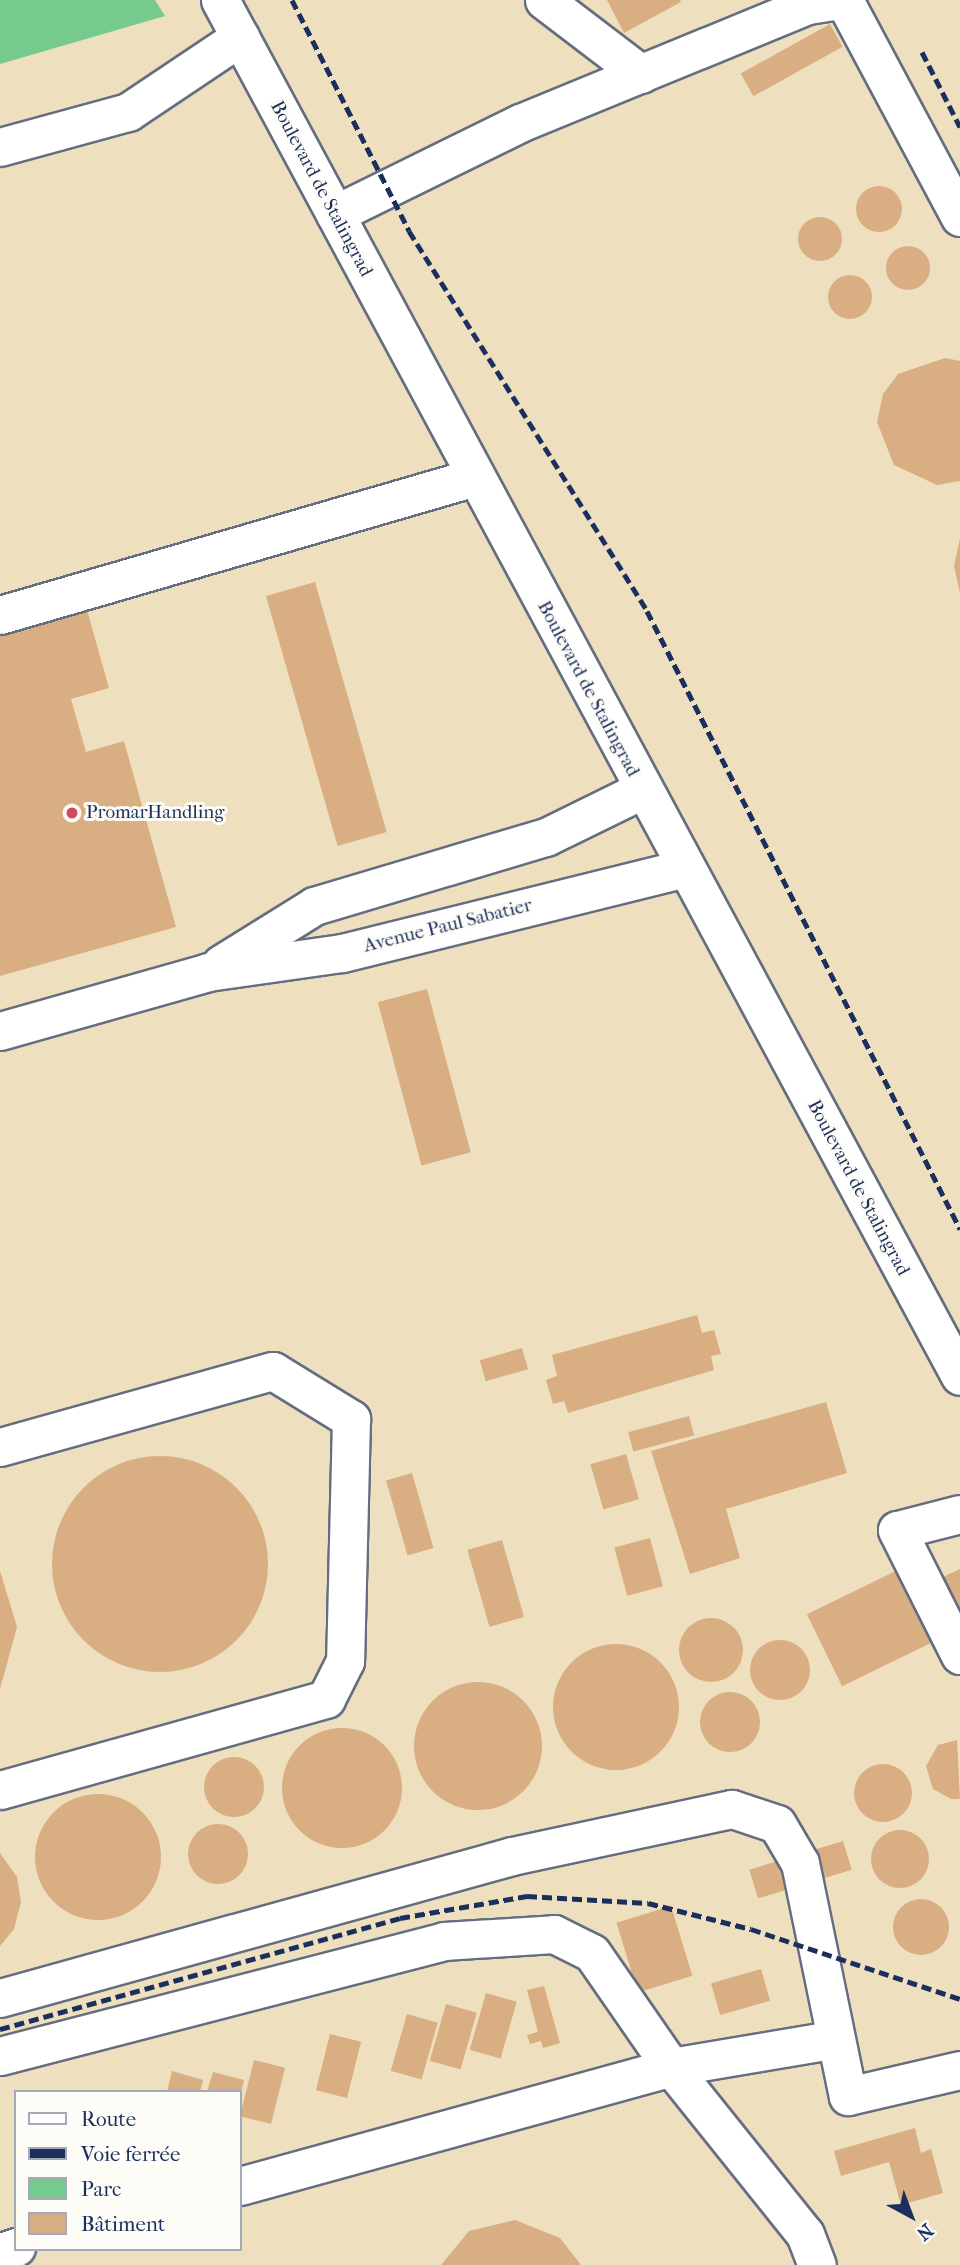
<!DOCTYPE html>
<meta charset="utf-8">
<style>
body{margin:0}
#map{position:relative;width:960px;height:2265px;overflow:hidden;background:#eedfbe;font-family:"IM FELL French Canon",serif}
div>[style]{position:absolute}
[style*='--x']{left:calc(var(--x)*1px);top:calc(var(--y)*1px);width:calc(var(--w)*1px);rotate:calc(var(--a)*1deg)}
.green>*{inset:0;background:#77ca8d}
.building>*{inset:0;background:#d9ae82;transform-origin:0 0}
.round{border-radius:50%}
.roads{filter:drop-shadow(2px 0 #656d80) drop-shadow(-2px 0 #656d80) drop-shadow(0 2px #656d80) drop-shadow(0 -2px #656d80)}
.minor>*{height:37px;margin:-18.5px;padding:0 18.5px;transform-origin:18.5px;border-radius:18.5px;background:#fff}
.rail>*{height:5px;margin-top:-2.5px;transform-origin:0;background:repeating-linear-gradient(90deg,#1b2f5e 0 10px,transparent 0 15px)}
.dots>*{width:19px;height:19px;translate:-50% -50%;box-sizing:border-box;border:4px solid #fdfcf7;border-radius:50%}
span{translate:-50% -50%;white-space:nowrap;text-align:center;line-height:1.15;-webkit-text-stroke:6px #fdfcf7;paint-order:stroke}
.street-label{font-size:19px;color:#1b2f5e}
.poi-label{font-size:19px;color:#1b2f5e}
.left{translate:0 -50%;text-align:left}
.legend{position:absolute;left:14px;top:2090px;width:228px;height:161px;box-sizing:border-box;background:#fdfcf7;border:2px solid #a3aaba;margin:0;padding:9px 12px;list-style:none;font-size:21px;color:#1b2f5e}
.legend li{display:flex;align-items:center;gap:14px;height:35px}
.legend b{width:35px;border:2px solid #a3aaba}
.north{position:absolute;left:876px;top:2181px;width:70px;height:70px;-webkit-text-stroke:5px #fdfcf7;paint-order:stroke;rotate:139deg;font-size:19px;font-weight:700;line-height:28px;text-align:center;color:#1b2f5e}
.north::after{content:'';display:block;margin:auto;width:24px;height:32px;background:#1b2f5e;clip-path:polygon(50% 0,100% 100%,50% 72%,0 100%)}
</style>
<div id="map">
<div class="green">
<i style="clip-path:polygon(0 0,155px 0,165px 16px,0 64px)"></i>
</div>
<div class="building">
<i style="clip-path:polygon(607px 0,680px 0,681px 2px,624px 33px)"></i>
<i style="left:830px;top:24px;width:26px;height:102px;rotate:61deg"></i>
<i class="round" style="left:856px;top:186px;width:46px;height:46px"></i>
<i class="round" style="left:798px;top:217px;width:44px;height:44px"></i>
<i class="round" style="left:886px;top:246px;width:44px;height:44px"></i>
<i class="round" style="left:828px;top:275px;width:44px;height:44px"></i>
<i style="clip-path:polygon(945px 358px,960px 361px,960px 481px,937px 485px,894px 465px,877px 422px,883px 394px,898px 374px)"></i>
<i style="clip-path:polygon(960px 538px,960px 593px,954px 566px)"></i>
<i style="left:315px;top:582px;width:260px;height:51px;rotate:74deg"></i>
<i style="clip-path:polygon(87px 610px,109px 688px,71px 699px,86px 752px,124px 741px,176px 927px,0 976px,0 635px)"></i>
<i style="left:427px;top:989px;width:169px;height:51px;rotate:75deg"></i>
<i style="clip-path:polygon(697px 1315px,702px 1333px,714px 1330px,721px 1354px,711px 1356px,714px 1370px,568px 1413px,564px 1401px,553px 1404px,546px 1380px,557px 1376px,552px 1355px)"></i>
<i style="left:522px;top:1348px;width:22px;height:44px;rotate:74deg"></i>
<i style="clip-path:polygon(826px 1402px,847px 1473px,726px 1509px,740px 1558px,690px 1574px,651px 1451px)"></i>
<i style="left:689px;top:1416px;width:20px;height:63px;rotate:75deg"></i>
<i style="left:626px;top:1454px;width:47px;height:37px;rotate:74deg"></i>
<i class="round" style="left:52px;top:1456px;width:216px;height:216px"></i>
<i style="left:412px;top:1473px;width:78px;height:27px;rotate:74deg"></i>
<i style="left:650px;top:1538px;width:50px;height:37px;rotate:75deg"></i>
<i style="left:502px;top:1540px;width:80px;height:36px;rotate:74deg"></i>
<i style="left:904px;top:1567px;width:80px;height:108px;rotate:64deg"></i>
<i style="clip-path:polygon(960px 1569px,960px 1612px,943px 1577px)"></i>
<i style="clip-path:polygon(0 1571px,17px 1627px,0 1689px)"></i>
<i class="round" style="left:679px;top:1618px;width:64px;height:64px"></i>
<i class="round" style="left:750px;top:1640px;width:60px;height:60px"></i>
<i class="round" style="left:553px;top:1644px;width:126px;height:126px"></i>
<i class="round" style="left:414px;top:1682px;width:128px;height:128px"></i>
<i class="round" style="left:700px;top:1692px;width:60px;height:60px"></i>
<i class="round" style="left:282px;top:1728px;width:120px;height:120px"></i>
<i style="clip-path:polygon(957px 1740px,960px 1799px,951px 1799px,933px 1789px,926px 1766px,938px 1745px)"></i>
<i class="round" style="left:204px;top:1757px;width:60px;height:60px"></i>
<i class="round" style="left:854px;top:1764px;width:58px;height:58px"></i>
<i class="round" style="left:35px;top:1794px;width:126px;height:126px"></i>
<i class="round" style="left:188px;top:1824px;width:60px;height:60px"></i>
<i class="round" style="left:871px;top:1830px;width:58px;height:58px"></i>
<i style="left:843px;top:1841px;width:30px;height:98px;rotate:73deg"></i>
<i style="clip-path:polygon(0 1853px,17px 1877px,21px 1902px,14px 1929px,0 1946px)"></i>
<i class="round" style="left:893px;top:1899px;width:56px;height:56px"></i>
<i style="left:671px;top:1906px;width:73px;height:57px;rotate:73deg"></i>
<i style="left:761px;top:1969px;width:33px;height:52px;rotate:74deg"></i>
<i style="clip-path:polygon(544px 1986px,560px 2043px,543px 2048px,541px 2041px,530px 2044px,527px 2035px,538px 2032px,527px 1990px)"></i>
<i style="left:486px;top:1993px;width:32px;height:59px;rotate:16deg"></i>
<i style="left:446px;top:2004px;width:32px;height:59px;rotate:16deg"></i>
<i style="left:407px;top:2014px;width:32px;height:59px;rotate:16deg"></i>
<i style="left:330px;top:2034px;width:32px;height:58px;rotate:14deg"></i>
<i style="left:254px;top:2060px;width:32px;height:58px;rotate:14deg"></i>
<i style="clip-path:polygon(172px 2071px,203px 2080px,200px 2092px,167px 2092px)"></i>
<i style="clip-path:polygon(213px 2072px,244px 2080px,241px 2092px,207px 2092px)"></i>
<i style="clip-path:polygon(915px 2128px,921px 2153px,931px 2149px,943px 2193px,901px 2205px,889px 2162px,841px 2176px,834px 2151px)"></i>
<i style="clip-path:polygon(515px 2220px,560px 2238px,581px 2265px,441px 2265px,469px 2231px)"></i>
</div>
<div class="roads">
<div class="minor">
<i style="--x:220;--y:0;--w:1562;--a:61.73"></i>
<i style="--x:544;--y:0;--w:122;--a:37.3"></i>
<i style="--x:844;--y:0;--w:246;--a:61.9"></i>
<i style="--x:0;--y:147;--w:133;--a:-15.3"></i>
<i style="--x:128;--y:112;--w:135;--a:-33.8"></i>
<i style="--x:335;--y:214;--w:206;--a:-26.2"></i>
<i style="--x:520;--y:123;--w:311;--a:-22.3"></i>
<i style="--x:808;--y:5;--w:31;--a:-9"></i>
<i style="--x:0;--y:615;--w:495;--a:-16.2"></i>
<i style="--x:221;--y:964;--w:110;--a:-31.9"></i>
<i style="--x:314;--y:906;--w:242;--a:-16.6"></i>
<i style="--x:546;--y:837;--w:107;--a:-26.1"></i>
<i style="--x:0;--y:1031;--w:216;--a:-15.8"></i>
<i style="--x:208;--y:972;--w:135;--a:-8.1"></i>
<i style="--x:342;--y:953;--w:353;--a:-13.9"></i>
<i style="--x:0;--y:1447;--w:283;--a:-15.6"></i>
<i style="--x:273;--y:1371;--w:92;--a:31.6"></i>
<i style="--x:351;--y:1419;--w:242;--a:91.4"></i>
<i style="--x:345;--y:1661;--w:42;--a:116.6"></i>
<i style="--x:326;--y:1699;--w:338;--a:164.4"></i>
<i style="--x:960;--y:1514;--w:65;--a:165.7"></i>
<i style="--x:897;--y:1530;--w:140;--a:63.3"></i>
<i style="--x:0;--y:1998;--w:531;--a:-15.5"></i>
<i style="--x:512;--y:1856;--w:225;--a:-12.1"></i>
<i style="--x:732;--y:1809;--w:47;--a:18.4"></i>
<i style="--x:777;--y:1824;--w:45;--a:59.5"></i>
<i style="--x:800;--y:1863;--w:238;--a:78.4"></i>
<i style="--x:848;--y:2096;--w:115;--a:-13.1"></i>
<i style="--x:0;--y:2056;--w:459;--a:-14.5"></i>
<i style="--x:444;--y:1941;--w:110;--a:-3.6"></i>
<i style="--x:554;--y:1934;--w:42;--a:26.6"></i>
<i style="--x:592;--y:1953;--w:139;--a:55.3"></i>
<i style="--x:671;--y:2067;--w:167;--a:-9.6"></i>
<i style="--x:240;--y:2186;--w:447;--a:-15.4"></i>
<i style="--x:671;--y:2067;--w:214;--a:51.3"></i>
<i style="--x:805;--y:2234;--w:33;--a:69"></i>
<i style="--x:0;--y:2252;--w:17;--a:-17"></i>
</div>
</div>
<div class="rail">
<i style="--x:292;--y:0;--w:259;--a:63.1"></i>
<i style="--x:409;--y:231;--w:448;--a:57.9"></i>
<i style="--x:647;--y:611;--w:693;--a:63.14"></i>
<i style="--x:922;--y:52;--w:84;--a:63.1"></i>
<i style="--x:0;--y:2029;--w:415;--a:-15.5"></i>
<i style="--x:400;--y:1918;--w:129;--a:-9.8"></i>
<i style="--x:527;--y:1896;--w:121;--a:3.3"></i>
<i style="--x:648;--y:1903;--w:106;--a:14.2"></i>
<i style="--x:751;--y:1929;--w:220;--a:18.5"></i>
</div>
<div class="dots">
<i style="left:72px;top:813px;background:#d1495b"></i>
</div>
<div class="street-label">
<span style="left:321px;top:189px;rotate:62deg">Boulevard de Stalingrad</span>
<span style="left:588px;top:689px;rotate:62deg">Boulevard de Stalingrad</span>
<span style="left:448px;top:926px;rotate:-14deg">Avenue Paul Sabatier</span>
<span style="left:858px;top:1188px;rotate:62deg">Boulevard de Stalingrad</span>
</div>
<div class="poi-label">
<span class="left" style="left:86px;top:813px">PromarHandling</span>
</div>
<ul class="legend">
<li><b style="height:9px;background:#fff"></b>Route</li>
<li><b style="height:9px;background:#1b2f5e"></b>Voie ferrée</li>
<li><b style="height:19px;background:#77ca8d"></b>Parc</li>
<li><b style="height:19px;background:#d9ae82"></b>Bâtiment</li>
</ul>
<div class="north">N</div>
</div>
